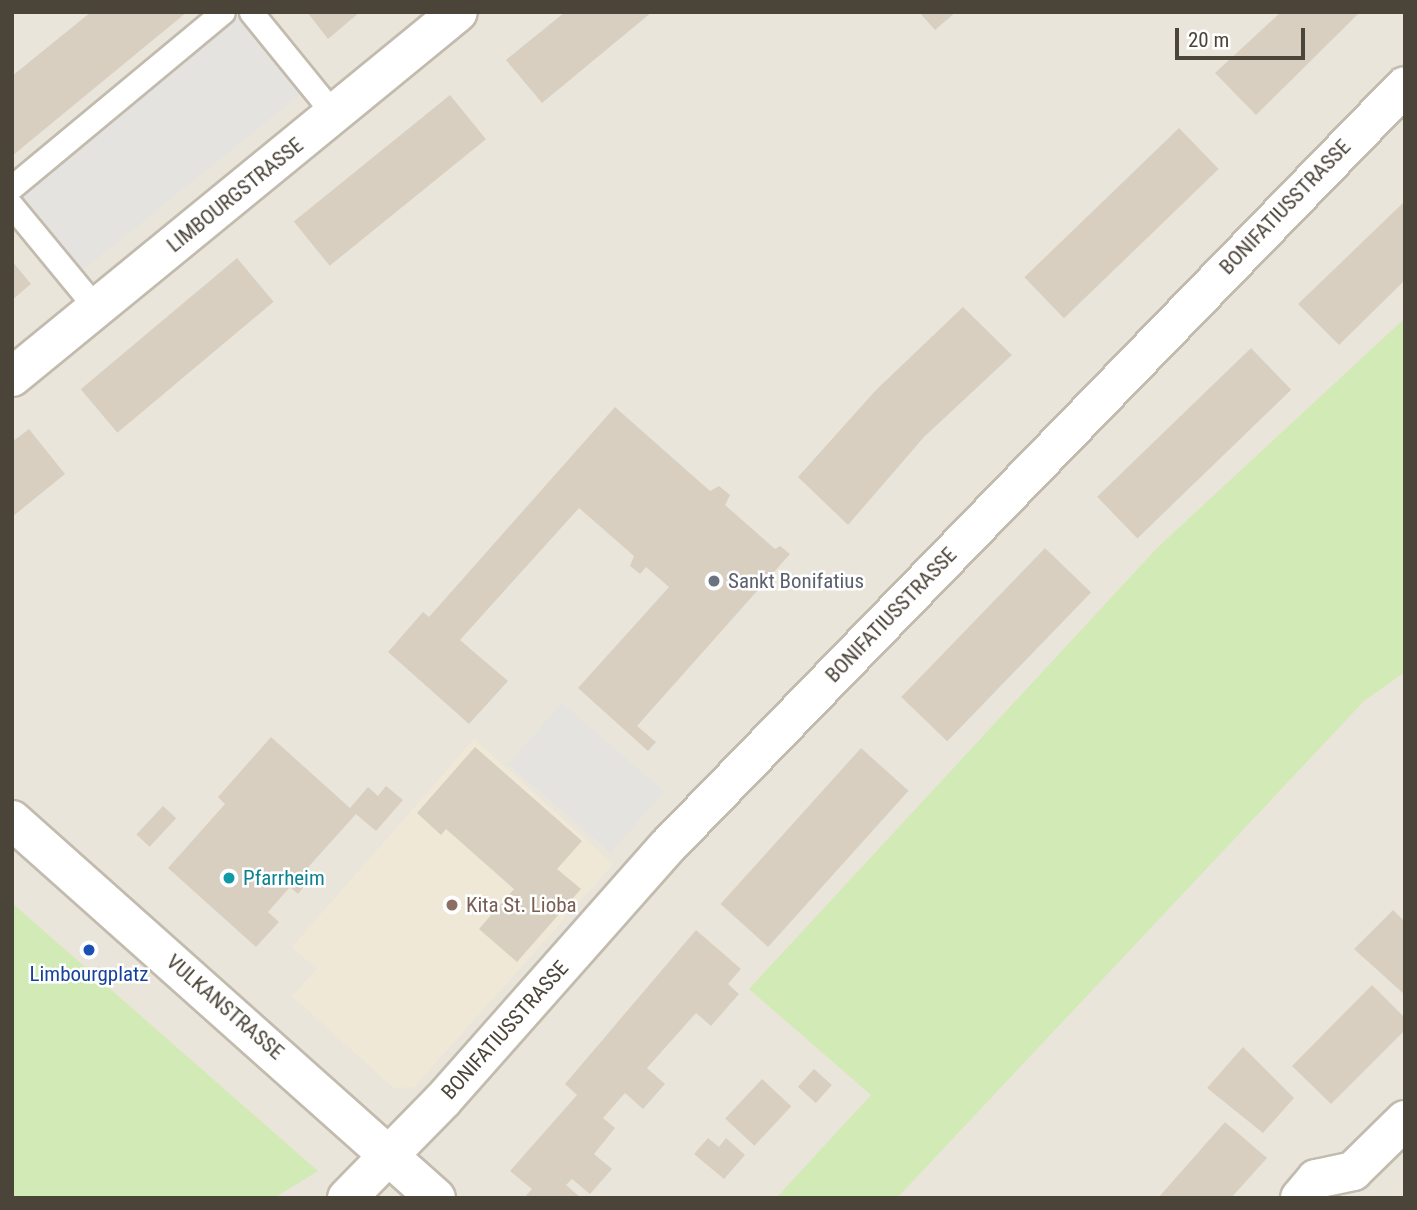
<!DOCTYPE html>
<style>
body{margin:0}
#map{position:relative;width:1417px;height:1210px;overflow:hidden;background:#f6f3ec;font-family:"Roboto Condensed",sans-serif}
div>[style]{position:absolute}
[style*='--x']{left:calc(var(--x)*1px);top:calc(var(--y)*1px);width:calc(var(--w)*1px);rotate:calc(var(--a)*1deg)}
.residential>*{inset:0;background:#eae5da;transform-origin:0 0}
.education>*{inset:0;background:#efe8d6}
.green>*{inset:0;background:#d2eab5}
.parking>*{inset:0;background:#e5e3e0;transform-origin:0 0}
.building>*{inset:0;background:#d8cfc1;transform-origin:0 0}
.roads{filter:drop-shadow(2px 0 #c2bbae) drop-shadow(-2px 0 #c2bbae) drop-shadow(0 2px #c2bbae) drop-shadow(0 -2px #c2bbae)}
.service>*{height:23px;margin:-11.5px;padding:0 11.5px;transform-origin:11.5px;border-radius:11.5px;background:#fff}
.minor>*{height:38px;margin:-19px;padding:0 19px;transform-origin:19px;border-radius:19px;background:#fff}
.dots>*{width:19px;height:19px;translate:-50% -50%;box-sizing:border-box;border:4px solid #fff;border-radius:50%}
span{translate:-50% -50%;white-space:nowrap;text-align:center;line-height:1.15;-webkit-text-stroke:5px #fff;paint-order:stroke}
.street-label{font-size:21px;color:#4b4439}
.worship-label{font-size:21px;color:#5b616d}
.left{translate:0 -50%;text-align:left}
.culture-label{font-size:21px;color:#0d838f}
.education-label{font-size:21px;color:#785e54}
.transit-label{font-size:21px;color:#164399}
.frame{position:absolute;inset:0;border:14px solid #4b4439;pointer-events:none}
.scale{position:absolute;left:1175px;top:28px;width:130px;height:32px;box-sizing:border-box;border:4px solid #4b4439;border-top:0;padding-left:9px;font-size:21px;line-height:24px;white-space:nowrap;color:#4b4439;-webkit-text-stroke:5px #fff;paint-order:stroke}
</style>
<div id="map">
<div class="residential">
<i style="left:12px;top:12px;width:1393px;height:1186px"></i>
</div>
<div class="education">
<i style="clip-path:polygon(474px 739px,613px 864px,414px 1087px,394px 1088px,292px 996px,317px 969px,292px 947px)"></i>
</div>
<div class="green">
<i style="clip-path:polygon(1405px 318px,1405px 672px,1364px 701px,897px 1198px,776px 1198px,871px 1095px,749px 989px,1157px 548px)"></i>
<i style="clip-path:polygon(12px 903px,318px 1171px,274px 1198px,12px 1198px)"></i>
</div>
<div class="parking">
<i style="left:236px;top:15px;width:102px;height:281px;rotate:51deg"></i>
<i style="left:562px;top:703px;width:135px;height:81px;rotate:41deg"></i>
</div>
<div class="building">
<i style="clip-path:polygon(91px 12px,187px 12px,12px 156px,12px 76px)"></i>
<i style="clip-path:polygon(307px 12px,360px 12px,328px 39px)"></i>
<i style="clip-path:polygon(565px 12px,652px 12px,542px 103px,506px 60px)"></i>
<i style="clip-path:polygon(919px 12px,956px 12px,935px 30px)"></i>
<i style="clip-path:polygon(1281px 12px,1360px 12px,1256px 115px,1215px 73px)"></i>
<i style="left:450px;top:95px;width:57px;height:201px;rotate:51deg"></i>
<i style="left:1179px;top:128px;width:57px;height:215px;rotate:46deg"></i>
<i style="clip-path:polygon(1405px 201px,1405px 280px,1339px 345px,1298px 304px)"></i>
<i style="left:237px;top:258px;width:57px;height:204px;rotate:50deg"></i>
<i style="clip-path:polygon(12px 261px,31px 284px,12px 300px)"></i>
<i style="clip-path:polygon(963px 307px,1012px 355px,924px 437px,848px 525px,798px 477px,876px 390px)"></i>
<i style="left:1251px;top:348px;width:58px;height:214px;rotate:46deg"></i>
<i style="clip-path:polygon(615px 407px,710px 491px,719px 486px,730px 495px,725px 505px,775px 549px,780px 546px,790px 554px,637px 726px,656px 742px,648px 751px,578px 688px,669px 587px,646px 567px,640px 574px,630px 566px,634px 556px,579px 508px,460px 640px,508px 681px,469px 724px,388px 652px,423px 612px,429px 617px)"></i>
<i style="clip-path:polygon(29px 429px,65px 474px,12px 517px,12px 442px)"></i>
<i style="left:1045px;top:548px;width:64px;height:207px;rotate:44deg"></i>
<i style="clip-path:polygon(271px 737px,350px 808px,368px 787px,378px 796px,386px 786px,403px 800px,376px 831px,356px 814px,303px 873px,310px 879px,298px 894px,290px 887px,268px 912px,279px 922px,256px 947px,168px 868px,225px 804px,218px 797px)"></i>
<i style="clip-path:polygon(475px 747px,582px 841px,557px 869px,581px 889px,517px 962px,479px 929px,514px 889px,446px 829px,441px 835px,417px 813px)"></i>
<i style="left:861px;top:748px;width:64px;height:210px;rotate:42deg"></i>
<i style="left:163px;top:806px;width:18px;height:39px;rotate:43deg"></i>
<i style="clip-path:polygon(1393px 910px,1405px 922px,1405px 995px,1354px 949px)"></i>
<i style="clip-path:polygon(696px 930px,741px 969px,728px 984px,739px 994px,711px 1026px,696px 1013px,647px 1068px,665px 1084px,643px 1109px,625px 1093px,603px 1118px,615px 1128px,594px 1154px,612px 1169px,590px 1194px,572px 1179px,566px 1185px,581px 1198px,524px 1198px,532px 1189px,510px 1171px,577px 1095px,565px 1084px)"></i>
<i style="clip-path:polygon(1372px 985px,1405px 1018px,1405px 1030px,1331px 1104px,1292px 1066px)"></i>
<i style="clip-path:polygon(1243px 1047px,1294px 1098px,1263px 1133px,1207px 1088px)"></i>
<i style="left:814px;top:1069px;width:24px;height:24px;rotate:42deg"></i>
<i style="left:762px;top:1079px;width:40px;height:54px;rotate:43deg"></i>
<i style="clip-path:polygon(1225px 1122px,1267px 1158px,1231px 1198px,1158px 1198px)"></i>
<i style="clip-path:polygon(708px 1138px,719px 1147px,726px 1138px,745px 1155px,724px 1179px,694px 1154px)"></i>
</div>
<div class="roads">
<div class="service">
<i style="--x:251;--y:12;--w:132;--a:50.9"></i>
<i style="--x:12;--y:187;--w:274;--a:-39.7"></i>
<i style="--x:12;--y:206;--w:132;--a:50.5"></i>
</div>
<div class="minor">
<i style="--x:12;--y:377;--w:576;--a:-39.3"></i>
<i style="--x:12;--y:820;--w:568;--a:41.72"></i>
<i style="--x:347;--y:1198;--w:137;--a:-45.6"></i>
<i style="--x:443;--y:1100;--w:337;--a:-48.5"></i>
<i style="--x:666;--y:848;--w:1061;--a:-45.88"></i>
<i style="--x:1300;--y:1198;--w:25;--a:-50"></i>
<i style="--x:1316;--y:1179;--w:38;--a:-12"></i>
<i style="--x:1353;--y:1171;--w:73;--a:-44.4"></i>
</div>
</div>
<div class="dots">
<i style="left:714px;top:581px;background:#6b7280"></i>
<i style="left:229px;top:878px;background:#0f9aa8"></i>
<i style="left:452px;top:905px;background:#8d6e63"></i>
<i style="left:89px;top:950px;background:#1a4fb4"></i>
</div>
<div class="street-label">
<span style="left:235px;top:195px;rotate:-39deg">LIMBOURGSTRASSE</span>
<span style="left:1285px;top:207px;rotate:-46deg">BONIFATIUSSTRASSE</span>
<span style="left:891px;top:615px;rotate:-46deg">BONIFATIUSSTRASSE</span>
<span style="left:225px;top:1007px;rotate:41deg">VULKANSTRASSE</span>
<span style="left:505px;top:1030px;rotate:-48deg">BONIFATIUSSTRASSE</span>
</div>
<div class="worship-label">
<span class="left" style="left:728px;top:581px">Sankt Bonifatius</span>
</div>
<div class="culture-label">
<span class="left" style="left:243px;top:878px">Pfarrheim</span>
</div>
<div class="education-label">
<span class="left" style="left:466px;top:905px">Kita St. Lioba</span>
</div>
<div class="transit-label">
<span style="left:89px;top:974px">Limbourgplatz</span>
</div>
<div class="frame"></div>
<div class="scale">20 m</div>
</div>
